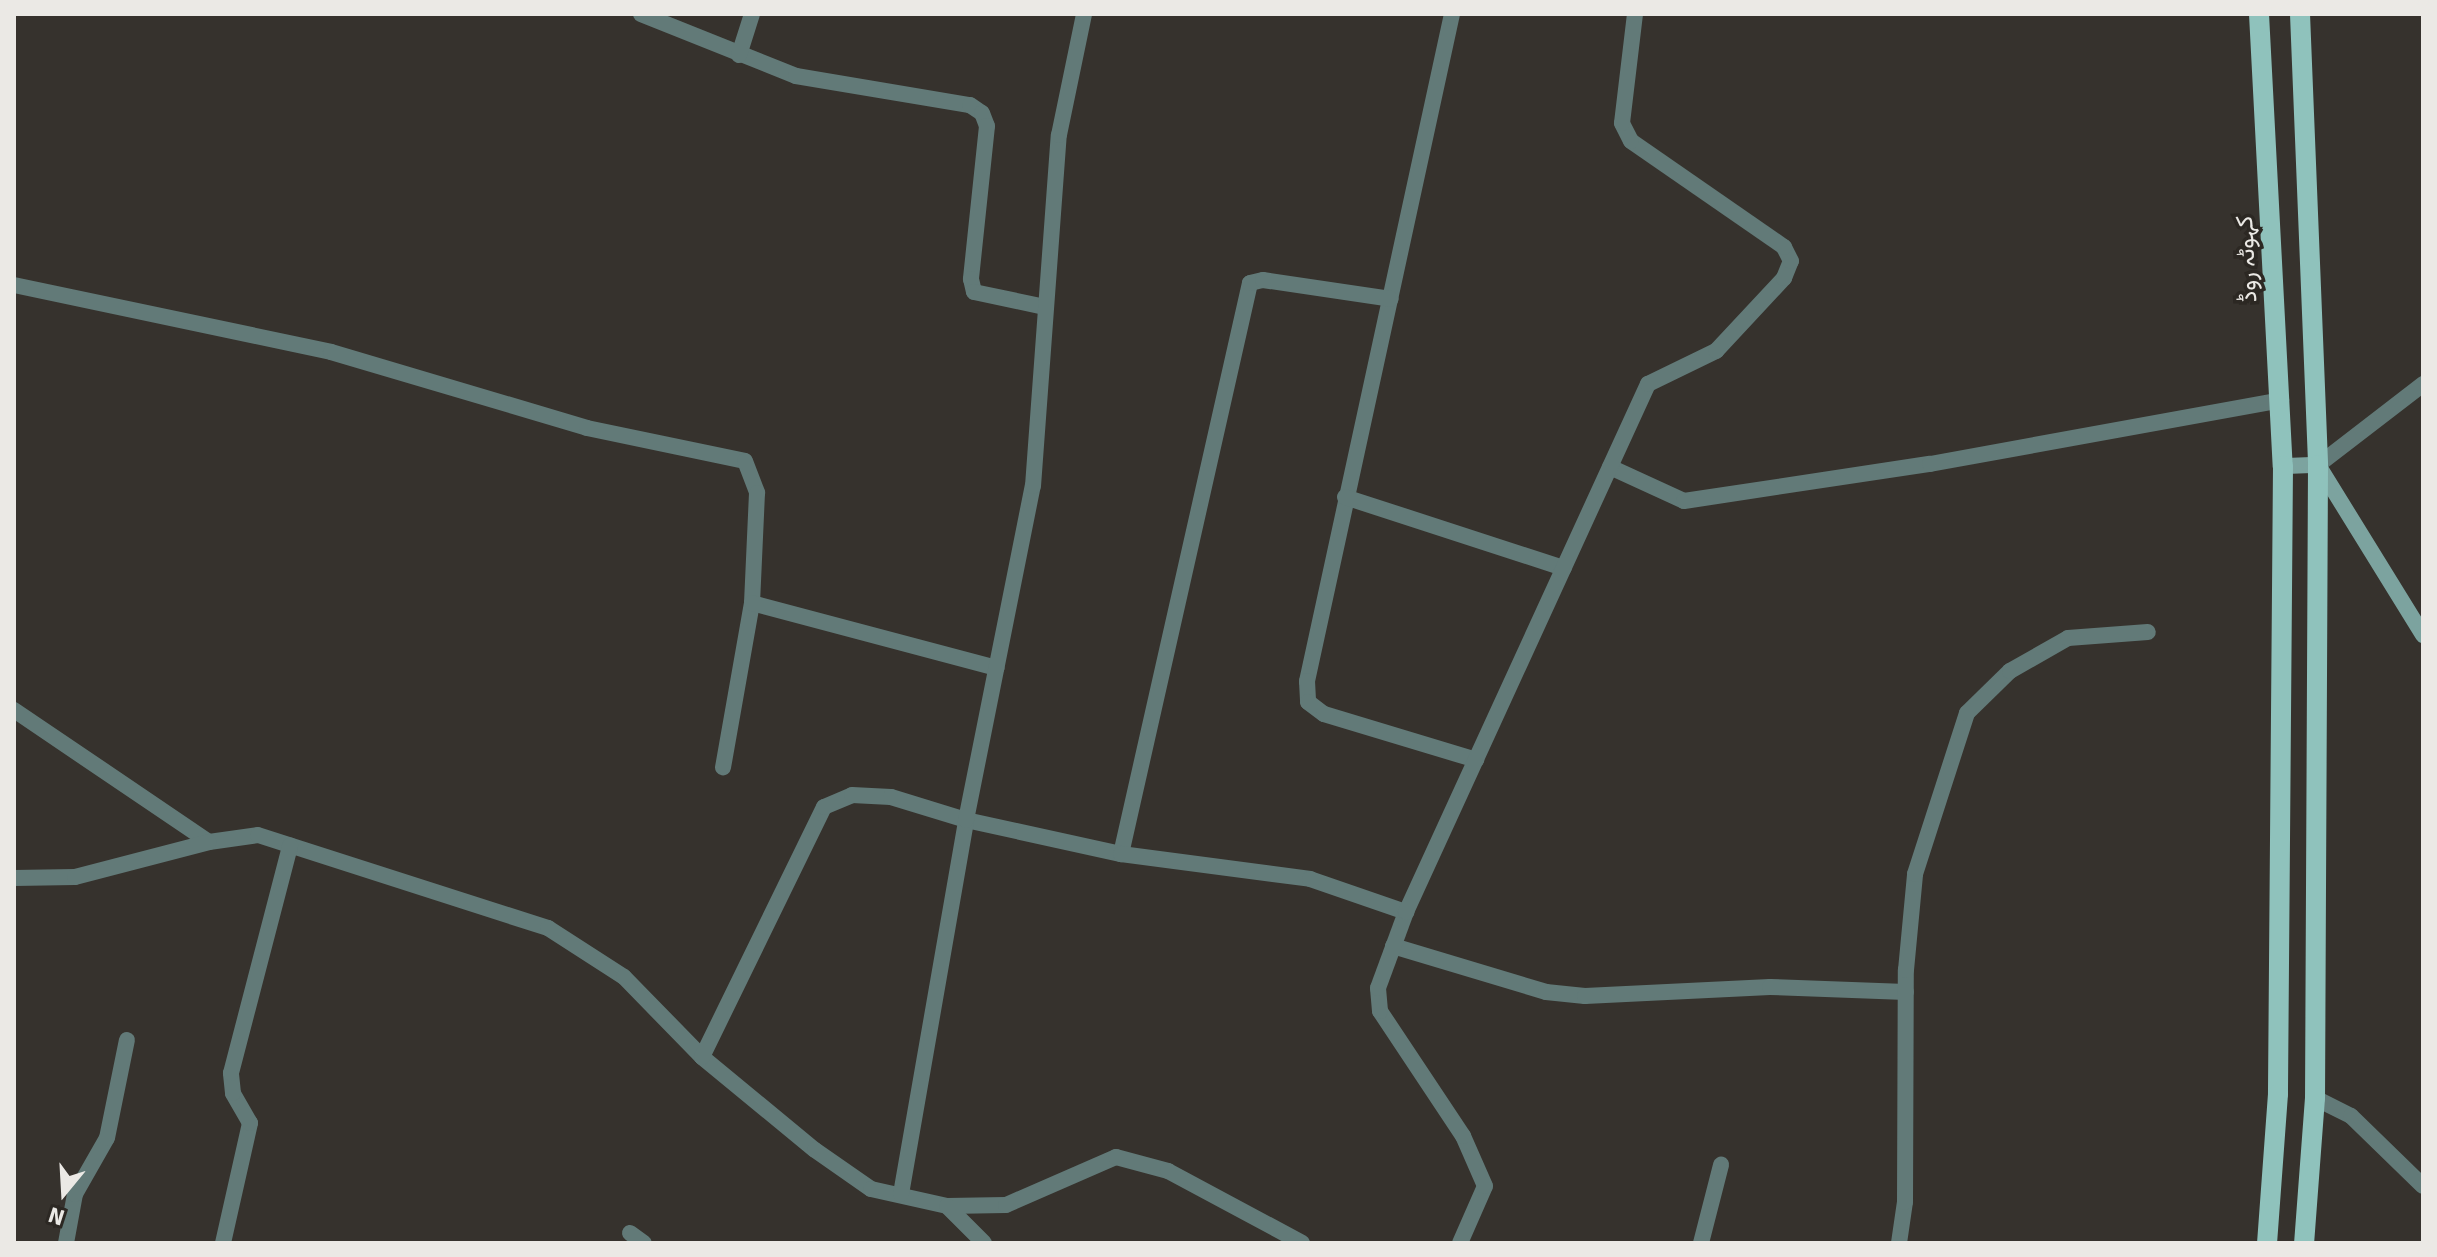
<!DOCTYPE html>
<meta charset="utf-8">
<style>
body{margin:0}
#map{position:relative;width:2437px;height:1257px;overflow:hidden;background:#36322d;font-family:Signika,Vazirmatn,sans-serif}
div>[style]{position:absolute}
[style*='--x']{left:calc(var(--x)*1px);top:calc(var(--y)*1px);width:calc(var(--w)*1px);rotate:calc(var(--a)*1deg)}
.street>*{height:16px;margin:-8px;padding:0 8px;transform-origin:8px;border-radius:8px;background:#627a78}
.secondary>*{height:16px;margin:-8px;padding:0 8px;transform-origin:8px;border-radius:8px;background:#7ca39f}
.primary>*{height:20px;margin:-10px;padding:0 10px;transform-origin:10px;border-radius:10px;background:#8fc2bc}
span{translate:-50% -50%;white-space:nowrap;text-align:center;line-height:1.15;-webkit-text-stroke:7px #2c2823;paint-order:stroke}
.street-label{font-size:24px;color:#ebe9e5}
.frame{position:absolute;inset:0;border:16px solid #ebe9e5;pointer-events:none}
.north{position:absolute;left:24px;top:1153px;width:80px;height:80px;-webkit-text-stroke:6px #2c2823;paint-order:stroke;rotate:198deg;font-size:22px;font-weight:700;line-height:32px;text-align:center;color:#ebe9e5}
.north::after{content:'';display:block;margin:auto;width:28px;height:36px;background:#ebe9e5;clip-path:polygon(50% 0,100% 100%,50% 72%,0 100%)}
</style>
<div id="map">
<div class="street">
<i style="--x:641;--y:14;--w:167;--a:21.8"></i>
<i style="--x:796;--y:76;--w:176;--a:9.5"></i>
<i style="--x:970;--y:105;--w:14;--a:34"></i>
<i style="--x:982;--y:113;--w:14;--a:69"></i>
<i style="--x:987;--y:126;--w:154;--a:96"></i>
<i style="--x:971;--y:279;--w:13;--a:77"></i>
<i style="--x:974;--y:292;--w:73;--a:11.9"></i>
<i style="--x:1452;--y:14;--w:683;--a:102.26"></i>
<i style="--x:1307;--y:681;--w:21;--a:87"></i>
<i style="--x:1308;--y:702;--w:20;--a:37"></i>
<i style="--x:1324;--y:714;--w:159;--a:16.8"></i>
<i style="--x:739;--y:55;--w:43;--a:-72.4"></i>
<i style="--x:14;--y:285;--w:324;--a:11.9"></i>
<i style="--x:331;--y:352;--w:267;--a:16.5"></i>
<i style="--x:587;--y:428;--w:161;--a:11.8"></i>
<i style="--x:745;--y:461;--w:34;--a:69"></i>
<i style="--x:757;--y:493;--w:110;--a:92.6"></i>
<i style="--x:752;--y:603;--w:167;--a:100"></i>
<i style="--x:2318;--y:465;--w:133;--a:-37.6"></i>
<i style="--x:1610;--y:467;--w:81;--a:24.7"></i>
<i style="--x:1684;--y:501;--w:249;--a:-8.6"></i>
<i style="--x:1930;--y:464;--w:357;--a:-10.3"></i>
<i style="--x:1345;--y:497;--w:230;--a:18"></i>
<i style="--x:752;--y:603;--w:253;--a:14.9"></i>
<i style="--x:14;--y:710;--w:235;--a:34.1"></i>
<i style="--x:209;--y:842;--w:49;--a:-8.1"></i>
<i style="--x:258;--y:835;--w:305;--a:17.8"></i>
<i style="--x:548;--y:928;--w:90;--a:32.8"></i>
<i style="--x:624;--y:977;--w:112;--a:45.7"></i>
<i style="--x:702;--y:1057;--w:146;--a:39.5"></i>
<i style="--x:815;--y:1150;--w:68;--a:34.9"></i>
<i style="--x:871;--y:1189;--w:78;--a:12.6"></i>
<i style="--x:947;--y:1206;--w:59;--a:-1"></i>
<i style="--x:1006;--y:1205;--w:120;--a:-23.6"></i>
<i style="--x:1116;--y:1157;--w:54;--a:15.1"></i>
<i style="--x:1168;--y:1171;--w:152;--a:28.2"></i>
<i style="--x:1121;--y:854;--w:585;--a:-77.27"></i>
<i style="--x:1250;--y:283;--w:13;--a:-13"></i>
<i style="--x:1263;--y:280;--w:129;--a:8.4"></i>
<i style="--x:14;--y:878;--w:61;--a:-0.9"></i>
<i style="--x:75;--y:877;--w:138;--a:-14.6"></i>
<i style="--x:1393;--y:946;--w:160;--a:16.7"></i>
<i style="--x:1546;--y:992;--w:39;--a:6"></i>
<i style="--x:1585;--y:996;--w:185;--a:-2.8"></i>
<i style="--x:1770;--y:987;--w:136;--a:2.1"></i>
<i style="--x:702;--y:1057;--w:278;--a:-64"></i>
<i style="--x:824;--y:807;--w:30;--a:-23"></i>
<i style="--x:852;--y:795;--w:39;--a:3"></i>
<i style="--x:891;--y:797;--w:78;--a:17"></i>
<i style="--x:966;--y:820;--w:159;--a:12.4"></i>
<i style="--x:1121;--y:854;--w:191;--a:7.5"></i>
<i style="--x:1310;--y:879;--w:102;--a:19"></i>
<i style="--x:2315;--y:1098;--w:40;--a:26.6"></i>
<i style="--x:2351;--y:1116;--w:100;--a:44.2"></i>
<i style="--x:901;--y:1194;--w:380;--a:-80.1"></i>
<i style="--x:966;--y:820;--w:341;--a:-78.7"></i>
<i style="--x:1033;--y:486;--w:352;--a:-85.8"></i>
<i style="--x:1059;--y:135;--w:124;--a:-78.3"></i>
<i style="--x:947;--y:1206;--w:52;--a:45"></i>
<i style="--x:630;--y:1233;--w:17;--a:36"></i>
<i style="--x:66;--y:1243;--w:50;--a:-79.6"></i>
<i style="--x:75;--y:1194;--w:64;--a:-60.3"></i>
<i style="--x:107;--y:1138;--w:100;--a:-78.5"></i>
<i style="--x:223;--y:1243;--w:123;--a:-77.3"></i>
<i style="--x:250;--y:1123;--w:34;--a:-120"></i>
<i style="--x:233;--y:1093;--w:20;--a:-96"></i>
<i style="--x:231;--y:1073;--w:235;--a:-75.4"></i>
<i style="--x:1460;--y:1243;--w:62;--a:-66.3"></i>
<i style="--x:1485;--y:1186;--w:55;--a:-113.7"></i>
<i style="--x:1463;--y:1136;--w:150;--a:-123.6"></i>
<i style="--x:1380;--y:1011;--w:23;--a:-95"></i>
<i style="--x:1378;--y:988;--w:81;--a:-69.8"></i>
<i style="--x:1406;--y:912;--w:581;--a:-65.38"></i>
<i style="--x:1648;--y:384;--w:76;--a:-25.9"></i>
<i style="--x:1716;--y:351;--w:100;--a:-47"></i>
<i style="--x:1784;--y:278;--w:18;--a:-68"></i>
<i style="--x:1791;--y:261;--w:16;--a:-117"></i>
<i style="--x:1784;--y:247;--w:186;--a:-145.3"></i>
<i style="--x:1631;--y:141;--w:20;--a:-117"></i>
<i style="--x:1622;--y:123;--w:110;--a:-83.2"></i>
<i style="--x:1701;--y:1243;--w:81;--a:-75.6"></i>
<i style="--x:1899;--y:1243;--w:41;--a:-81.7"></i>
<i style="--x:1905;--y:1202;--w:232;--a:-89.8"></i>
<i style="--x:1906;--y:970;--w:96;--a:-84.6"></i>
<i style="--x:1915;--y:874;--w:169;--a:-72.1"></i>
<i style="--x:1967;--y:713;--w:60;--a:-44.3"></i>
<i style="--x:2010;--y:671;--w:67;--a:-29.6"></i>
<i style="--x:2068;--y:638;--w:80;--a:-4.3"></i>
</div>
<div class="secondary">
<i style="--x:2283;--y:466;--w:35;--a:-2"></i>
<i style="--x:2318;--y:465;--w:200;--a:58.3"></i>
</div>
<div class="primary">
<i style="--x:2259;--y:14;--w:453;--a:87"></i>
<i style="--x:2283;--y:466;--w:628;--a:90.46"></i>
<i style="--x:2278;--y:1094;--w:149;--a:94.2"></i>
<i style="--x:2300;--y:14;--w:451;--a:87.7"></i>
<i style="--x:2318;--y:465;--w:633;--a:90.27"></i>
<i style="--x:2315;--y:1098;--w:145;--a:94.3"></i>
</div>
<div class="street-label">
<span style="left:2247px;top:259px;rotate:-93deg">کہوٹہ روڈ</span>
</div>
<div class="frame"></div>
<div class="north">N</div>
</div>
